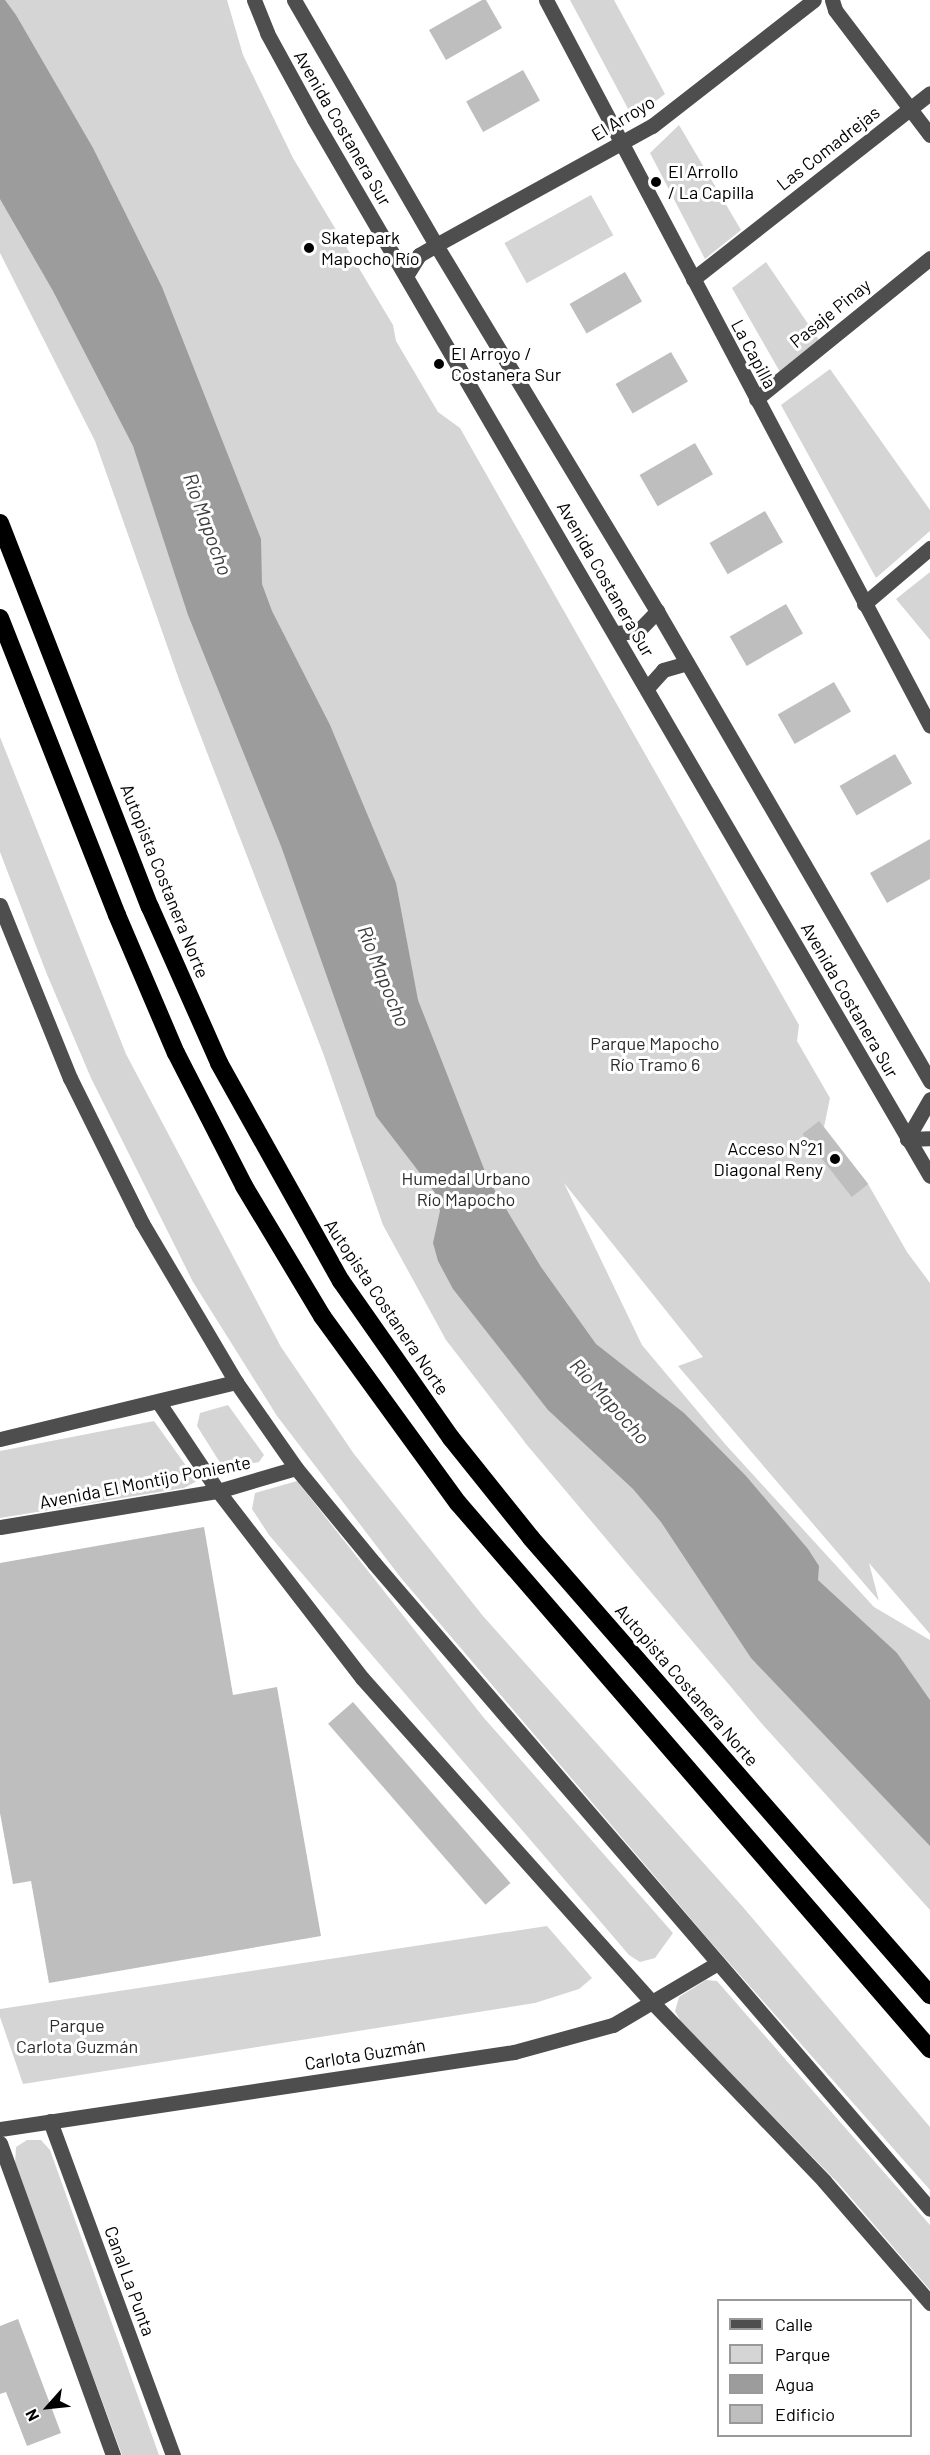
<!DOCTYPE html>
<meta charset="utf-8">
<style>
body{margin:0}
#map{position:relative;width:930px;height:2455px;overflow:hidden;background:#fff;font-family:Barlow,sans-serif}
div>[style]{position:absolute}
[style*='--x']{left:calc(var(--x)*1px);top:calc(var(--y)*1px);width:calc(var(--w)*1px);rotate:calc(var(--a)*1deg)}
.green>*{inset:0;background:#d5d5d5;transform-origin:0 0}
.water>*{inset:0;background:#9c9c9c}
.building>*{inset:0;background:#bebebe;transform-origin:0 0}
.minor>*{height:15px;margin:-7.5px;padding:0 7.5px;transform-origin:7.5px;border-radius:7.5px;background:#4e4e4e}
.highway>*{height:18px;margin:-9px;padding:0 9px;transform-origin:9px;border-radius:9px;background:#000}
.dots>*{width:16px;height:16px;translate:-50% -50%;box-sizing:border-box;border:3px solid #fff;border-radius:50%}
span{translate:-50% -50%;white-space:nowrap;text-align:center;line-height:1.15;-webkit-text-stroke:6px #fff;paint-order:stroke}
.street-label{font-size:18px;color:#000}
.poi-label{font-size:18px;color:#000}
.left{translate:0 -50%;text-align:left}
.right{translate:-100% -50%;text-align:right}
.park-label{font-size:18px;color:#2c2c2c}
.water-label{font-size:20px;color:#3d3d3d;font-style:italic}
.legend{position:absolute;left:717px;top:2299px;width:195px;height:138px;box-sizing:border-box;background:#fff;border:2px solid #999;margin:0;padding:8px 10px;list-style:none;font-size:18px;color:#000}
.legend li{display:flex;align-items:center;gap:12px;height:30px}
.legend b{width:30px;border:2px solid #999}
.north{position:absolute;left:18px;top:2377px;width:60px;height:60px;-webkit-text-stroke:4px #fff;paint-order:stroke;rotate:243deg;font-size:16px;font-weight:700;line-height:24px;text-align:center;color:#000}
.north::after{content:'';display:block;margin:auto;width:21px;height:27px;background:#000;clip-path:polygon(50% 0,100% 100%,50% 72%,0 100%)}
</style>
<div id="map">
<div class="green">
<i style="clip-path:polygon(0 0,227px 0,243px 55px,293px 158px,393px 325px,396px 341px,438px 412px,460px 428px,799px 1025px,797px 1041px,830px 1098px,824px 1127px,868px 1184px,907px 1252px,930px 1283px,930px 1634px,869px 1563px,879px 1601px,678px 1366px,703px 1357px,564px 1183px,642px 1345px,725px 1444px,874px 1607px,930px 1640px,930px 1910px,763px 1725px,527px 1445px,446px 1340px,383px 1225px,323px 1053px,181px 685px,95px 441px,0 253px)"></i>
<i style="clip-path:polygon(570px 0,614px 0,665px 94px,633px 118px)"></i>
<i style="clip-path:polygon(679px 125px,741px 230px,705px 259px,650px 153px)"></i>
<i style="left:591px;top:195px;width:46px;height:99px;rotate:61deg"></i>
<i style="clip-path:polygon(766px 262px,819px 340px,780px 372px,732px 288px)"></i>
<i style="clip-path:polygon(830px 369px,930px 510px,930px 531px,876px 578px,781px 405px)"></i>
<i style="clip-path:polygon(930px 572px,930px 640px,896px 599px)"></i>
<i style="clip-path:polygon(0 737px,126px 1054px,281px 1347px,354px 1454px,483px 1616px,742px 1906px,930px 2127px,930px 2190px,709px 1940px,401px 1578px,277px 1416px,193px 1282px,91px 1078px,46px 972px,0 852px)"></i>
<i style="clip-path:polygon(228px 1405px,264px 1455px,259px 1462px,224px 1469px,197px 1426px,200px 1413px)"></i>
<i style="clip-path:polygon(154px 1421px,197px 1481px,184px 1488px,0 1518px,0 1451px)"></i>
<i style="clip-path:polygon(297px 1481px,484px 1718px,673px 1933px,655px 1958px,640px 1962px,629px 1955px,269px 1535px,252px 1509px,255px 1493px)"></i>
<i style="clip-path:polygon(547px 1926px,592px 1978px,579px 1989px,535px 2003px,23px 2084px,0 2017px,0 2009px)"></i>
<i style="clip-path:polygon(706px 1980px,717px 1981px,930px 2225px,930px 2290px,839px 2184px,681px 2022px,675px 2011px,679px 1997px)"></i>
<i style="clip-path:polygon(27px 2140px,41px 2140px,50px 2150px,159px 2455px,122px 2455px,15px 2164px,16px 2147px)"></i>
</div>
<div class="water">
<i style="clip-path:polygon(0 0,5px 0,16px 15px,93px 148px,162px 287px,261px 539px,262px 584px,272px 611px,330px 725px,396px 883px,418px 1000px,488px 1179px,541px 1267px,596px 1344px,684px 1413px,746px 1476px,808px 1549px,819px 1566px,818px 1580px,897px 1653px,930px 1700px,930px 1846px,751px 1658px,661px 1522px,633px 1489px,548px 1410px,453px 1289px,438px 1261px,433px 1243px,440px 1211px,436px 1194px,376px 1116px,281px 846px,188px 615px,133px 446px,53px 291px,0 199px)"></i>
</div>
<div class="building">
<i style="clip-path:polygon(482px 0,486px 0,502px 28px,446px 60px,429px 30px)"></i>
<i style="left:523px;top:70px;width:35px;height:65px;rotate:61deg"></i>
<i style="left:625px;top:272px;width:34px;height:64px;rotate:60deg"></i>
<i style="left:671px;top:352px;width:34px;height:64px;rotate:60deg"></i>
<i style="left:695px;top:443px;width:36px;height:64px;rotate:60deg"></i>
<i style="left:765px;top:511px;width:36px;height:64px;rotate:60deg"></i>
<i style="left:786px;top:604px;width:34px;height:65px;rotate:60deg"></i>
<i style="left:834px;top:682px;width:34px;height:65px;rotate:60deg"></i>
<i style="left:895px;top:754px;width:34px;height:64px;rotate:60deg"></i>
<i style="clip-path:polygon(930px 839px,930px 879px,887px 903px,870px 873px)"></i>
<i style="left:819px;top:1121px;width:80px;height:21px;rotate:52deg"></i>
<i style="clip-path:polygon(204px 1527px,233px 1695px,277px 1687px,321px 1936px,49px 1983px,31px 1881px,13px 1884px,0 1813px,0 1563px)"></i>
<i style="left:353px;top:1702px;width:240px;height:33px;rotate:49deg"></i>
<i style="clip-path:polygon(18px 2319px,61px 2433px,27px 2446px,6px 2392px,0 2394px,0 2326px)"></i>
</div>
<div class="minor">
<i style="--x:254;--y:0;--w:35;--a:68"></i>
<i style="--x:267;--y:33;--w:98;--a:61.3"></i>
<i style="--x:314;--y:119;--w:1223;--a:59.77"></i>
<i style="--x:294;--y:0;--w:283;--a:59.9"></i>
<i style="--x:436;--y:245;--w:428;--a:58.9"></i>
<i style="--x:657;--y:611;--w:544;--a:59.85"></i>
<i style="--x:546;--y:0;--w:821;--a:62.12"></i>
<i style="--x:832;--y:0;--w:10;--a:73"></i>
<i style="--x:835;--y:10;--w:157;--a:52.8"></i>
<i style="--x:406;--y:276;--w:25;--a:-58"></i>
<i style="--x:419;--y:255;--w:20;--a:-30"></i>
<i style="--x:436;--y:245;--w:247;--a:-28.9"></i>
<i style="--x:652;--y:126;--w:205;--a:-37.9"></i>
<i style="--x:693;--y:279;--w:301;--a:-38.1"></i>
<i style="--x:756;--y:399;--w:224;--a:-39"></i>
<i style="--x:864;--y:604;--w:87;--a:-40.3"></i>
<i style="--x:616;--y:633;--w:22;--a:-5"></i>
<i style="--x:638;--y:631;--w:28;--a:-46"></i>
<i style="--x:647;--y:688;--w:24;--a:-48"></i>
<i style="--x:663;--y:670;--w:25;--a:-16"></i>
<i style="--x:0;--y:905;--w:187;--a:68"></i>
<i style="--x:70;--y:1078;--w:162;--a:63.6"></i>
<i style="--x:142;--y:1223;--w:185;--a:59.4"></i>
<i style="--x:236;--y:1382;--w:105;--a:55.1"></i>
<i style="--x:296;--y:1468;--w:123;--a:50.6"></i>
<i style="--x:374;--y:1563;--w:852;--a:49.28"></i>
<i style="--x:907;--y:1139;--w:46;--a:-60.1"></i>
<i style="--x:907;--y:1139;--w:23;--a:-2"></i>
<i style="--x:159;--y:1403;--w:106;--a:56.2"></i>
<i style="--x:218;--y:1491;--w:236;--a:52.4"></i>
<i style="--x:362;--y:1678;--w:436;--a:48.2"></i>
<i style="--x:653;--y:2003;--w:247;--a:46.1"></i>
<i style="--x:824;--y:2181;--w:162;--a:49"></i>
<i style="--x:0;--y:1439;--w:243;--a:-13.6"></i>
<i style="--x:0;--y:1527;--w:221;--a:-9.4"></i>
<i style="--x:218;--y:1491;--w:81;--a:-16.4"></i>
<i style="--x:50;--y:2121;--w:356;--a:69.8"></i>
<i style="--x:0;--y:2129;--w:520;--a:-8.52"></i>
<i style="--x:514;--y:2052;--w:103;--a:-15.3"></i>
<i style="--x:613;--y:2025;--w:122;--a:-30.6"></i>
<i style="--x:0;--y:2143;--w:332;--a:70.1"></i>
</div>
<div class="highway">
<i style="--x:0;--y:523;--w:412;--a:68.7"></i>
<i style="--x:150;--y:907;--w:171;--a:66.1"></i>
<i style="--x:219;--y:1063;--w:250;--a:60.8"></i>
<i style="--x:341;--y:1281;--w:192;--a:55"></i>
<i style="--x:451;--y:1438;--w:128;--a:51.3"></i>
<i style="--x:531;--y:1538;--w:607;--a:48.88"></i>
<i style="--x:0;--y:618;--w:319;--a:68.5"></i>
<i style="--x:117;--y:915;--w:150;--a:66.9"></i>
<i style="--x:176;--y:1053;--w:149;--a:62.9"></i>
<i style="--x:244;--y:1186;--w:152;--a:59"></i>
<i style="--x:322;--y:1316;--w:231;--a:54"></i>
<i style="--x:458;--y:1503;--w:722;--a:49.16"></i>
</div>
<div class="dots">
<i style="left:656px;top:182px;background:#000"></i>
<i style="left:309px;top:248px;background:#000"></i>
<i style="left:439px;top:364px;background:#000"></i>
<i style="left:835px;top:1159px;background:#000"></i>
</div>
<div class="street-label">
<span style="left:623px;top:118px;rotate:-31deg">El Arroyo</span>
<span style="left:343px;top:128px;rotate:60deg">Avenida Costanera Sur</span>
<span style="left:828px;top:148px;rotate:-38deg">Las Comadrejas</span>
<span style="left:830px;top:313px;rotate:-39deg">Pasaje Pinay</span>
<span style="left:754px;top:354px;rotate:62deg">La Capilla</span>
<span style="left:606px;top:579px;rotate:60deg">Avenida Costanera Sur</span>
<span style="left:165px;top:881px;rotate:68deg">Autopista Costanera Norte</span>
<span style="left:850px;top:1000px;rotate:60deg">Avenida Costanera Sur</span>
<span style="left:387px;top:1307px;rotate:56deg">Autopista Costanera Norte</span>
<span style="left:145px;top:1482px;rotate:-11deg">Avenida El Montijo Poniente</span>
<span style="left:687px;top:1685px;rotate:49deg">Autopista Costanera Norte</span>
<span style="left:365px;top:2054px;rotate:-9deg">Carlota Guzmán</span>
<span style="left:130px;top:2281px;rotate:70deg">Canal La Punta</span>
</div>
<div class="poi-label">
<span class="left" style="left:668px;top:182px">El Arrollo<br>/ La Capilla</span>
<span class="left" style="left:321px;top:248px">Skatepark<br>Mapocho Río</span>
<span class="left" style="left:451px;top:364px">El Arroyo /<br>Costanera Sur</span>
<span class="right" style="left:823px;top:1159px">Acceso N°21<br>Diagonal Reny</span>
</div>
<div class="park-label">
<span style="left:655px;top:1054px">Parque Mapocho<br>Río Tramo 6</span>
<span style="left:466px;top:1189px">Humedal Urbano<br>Río Mapocho</span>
<span style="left:77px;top:2036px">Parque<br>Carlota Guzmán</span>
</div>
<div class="water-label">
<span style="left:208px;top:524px;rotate:70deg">Río Mapocho</span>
<span style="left:384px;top:976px;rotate:68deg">Río Mapocho</span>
<span style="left:610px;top:1401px;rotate:48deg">Río Mapocho</span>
</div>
<ul class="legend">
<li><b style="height:8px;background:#4e4e4e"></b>Calle</li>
<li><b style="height:16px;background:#d5d5d5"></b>Parque</li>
<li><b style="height:16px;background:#9c9c9c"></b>Agua</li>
<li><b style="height:16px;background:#bebebe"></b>Edificio</li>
</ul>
<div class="north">N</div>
</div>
